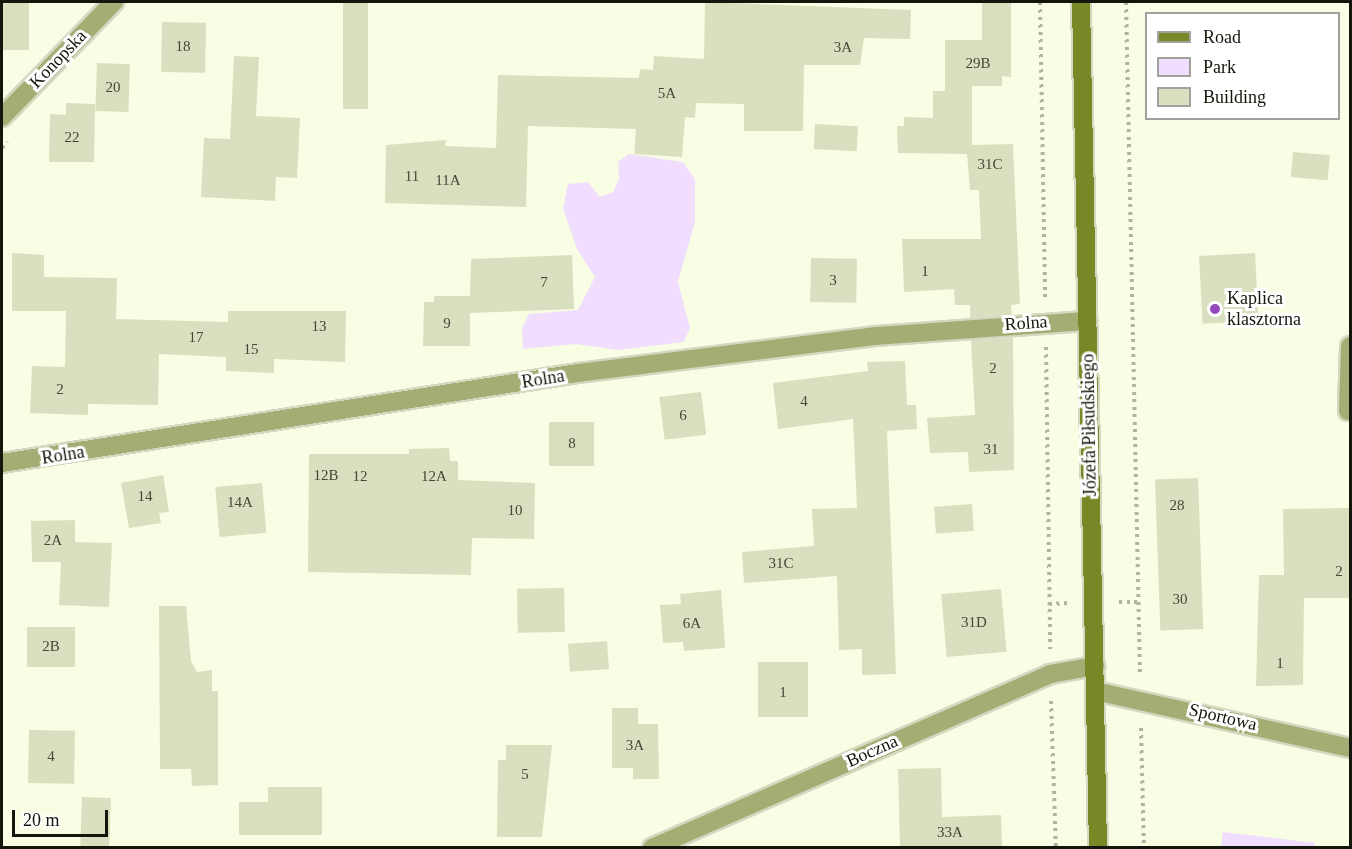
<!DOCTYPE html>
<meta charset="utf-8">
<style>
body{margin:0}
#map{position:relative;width:1352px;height:849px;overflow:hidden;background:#f8fee3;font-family:Georgia,serif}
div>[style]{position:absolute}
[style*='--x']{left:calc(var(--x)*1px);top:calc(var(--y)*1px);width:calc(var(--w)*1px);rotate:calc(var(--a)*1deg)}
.green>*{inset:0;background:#f1ddfe}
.building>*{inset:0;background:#d9e0bf;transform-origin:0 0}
.path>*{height:4px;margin-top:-2px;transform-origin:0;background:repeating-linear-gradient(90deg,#afb49e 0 3px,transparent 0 7.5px)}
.roads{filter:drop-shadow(2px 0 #d3d9c0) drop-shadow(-2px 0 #d3d9c0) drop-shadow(0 2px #d3d9c0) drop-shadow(0 -2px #d3d9c0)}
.minor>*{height:18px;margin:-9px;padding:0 9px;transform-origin:9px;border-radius:9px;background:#a2ae74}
.secondary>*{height:18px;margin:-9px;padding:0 9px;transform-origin:9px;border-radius:9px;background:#798826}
.dots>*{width:16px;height:16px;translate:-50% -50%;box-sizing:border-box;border:3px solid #fff;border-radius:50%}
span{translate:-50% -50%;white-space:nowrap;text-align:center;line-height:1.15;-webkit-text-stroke:6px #fff;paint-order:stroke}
.number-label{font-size:15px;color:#444837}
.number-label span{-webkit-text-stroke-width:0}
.street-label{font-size:18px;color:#13160a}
.poi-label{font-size:18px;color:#13160a}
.left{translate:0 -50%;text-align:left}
.frame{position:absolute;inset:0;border:3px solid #13160a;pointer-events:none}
.legend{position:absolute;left:1145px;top:12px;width:195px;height:108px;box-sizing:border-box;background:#fff;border:2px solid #a1a29d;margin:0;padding:8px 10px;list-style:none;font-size:18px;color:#13160a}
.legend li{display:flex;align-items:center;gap:12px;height:30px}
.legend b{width:30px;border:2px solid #a1a29d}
.scale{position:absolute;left:12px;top:810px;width:96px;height:27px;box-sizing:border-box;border:3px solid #13160a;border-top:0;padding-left:8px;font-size:18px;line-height:21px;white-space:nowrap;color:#13160a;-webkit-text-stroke:4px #fff;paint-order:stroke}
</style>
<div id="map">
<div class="green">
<i style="clip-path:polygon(629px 154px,683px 162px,695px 179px,695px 222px,678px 282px,690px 328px,684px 342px,618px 350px,576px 344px,523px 349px,522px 328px,529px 314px,578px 310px,595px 277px,577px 249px,563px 208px,568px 184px,588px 182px,600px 197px,613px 192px,619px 179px,618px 162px)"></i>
<i style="clip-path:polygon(1223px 832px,1315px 843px,1314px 847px,1221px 847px)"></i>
</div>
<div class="building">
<i style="left:2px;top:2px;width:27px;height:48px"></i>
<i style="left:343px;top:2px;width:25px;height:107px"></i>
<i style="clip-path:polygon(705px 2px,911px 10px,910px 39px,864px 38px,860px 65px,804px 65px,803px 131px,744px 131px,744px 104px,696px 103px,695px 118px,685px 117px,682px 157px,634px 154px,636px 129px,528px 126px,526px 207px,385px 203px,386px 145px,446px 140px,445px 146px,496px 148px,498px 75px,639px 78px,640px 69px,653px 70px,654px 56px,704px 59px)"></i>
<i style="clip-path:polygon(982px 2px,1011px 2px,1011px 77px,1002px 76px,1002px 86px,972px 86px,972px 145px,1013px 144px,1020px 304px,1011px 305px,1012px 315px,970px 318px,970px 305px,955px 305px,954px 289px,904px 292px,902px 239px,981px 239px,979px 190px,970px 190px,967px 154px,898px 153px,897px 126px,904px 126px,904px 117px,933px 118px,933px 91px,945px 91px,945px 40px,982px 40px)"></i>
<i style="left:162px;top:22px;width:44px;height:50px;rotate:1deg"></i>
<i style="clip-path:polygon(234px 56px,259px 57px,256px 116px,300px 118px,297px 178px,276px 177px,275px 201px,201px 197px,204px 138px,230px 139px)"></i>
<i style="left:97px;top:63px;width:33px;height:48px;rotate:2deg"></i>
<i style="clip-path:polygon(66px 103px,95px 104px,94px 162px,49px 162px,50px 114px,66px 115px)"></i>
<i style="left:815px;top:124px;width:43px;height:25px;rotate:3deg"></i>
<i style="left:1293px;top:152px;width:37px;height:25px;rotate:5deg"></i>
<i style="clip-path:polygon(12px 253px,44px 255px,44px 277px,117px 278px,116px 319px,228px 322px,228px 311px,346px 311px,345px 362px,274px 359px,274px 373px,226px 371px,226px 357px,159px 354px,158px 405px,88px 404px,88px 415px,30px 413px,32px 366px,65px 367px,66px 311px,12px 311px)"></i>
<i style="left:1255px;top:253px;width:68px;height:56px;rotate:87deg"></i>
<i style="clip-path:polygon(572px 255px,574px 309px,470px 313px,470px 346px,423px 346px,424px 302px,434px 302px,434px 296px,470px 296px,471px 259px)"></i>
<i style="left:811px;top:258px;width:46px;height:44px;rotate:1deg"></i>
<i style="clip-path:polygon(1013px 338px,1014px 470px,969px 472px,968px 452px,930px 453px,927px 418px,975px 415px,971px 340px)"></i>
<i style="clip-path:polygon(905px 361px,907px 405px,916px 405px,917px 429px,887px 431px,896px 674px,862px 675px,862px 649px,839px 650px,837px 576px,744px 583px,742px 552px,814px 546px,812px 509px,857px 508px,853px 419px,778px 429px,773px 383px,868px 371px,867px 362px)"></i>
<i style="left:701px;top:392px;width:43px;height:42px;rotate:83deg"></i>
<i style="left:549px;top:422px;width:45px;height:44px"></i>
<i style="clip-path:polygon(449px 448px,450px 461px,458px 461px,458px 480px,535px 483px,534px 539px,472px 538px,471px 575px,308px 572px,309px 454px,409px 454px,409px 449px)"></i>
<i style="clip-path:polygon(163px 475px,169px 512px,159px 513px,161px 523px,129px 528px,121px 483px)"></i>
<i style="left:1198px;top:478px;width:151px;height:43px;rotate:88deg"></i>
<i style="left:262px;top:483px;width:50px;height:47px;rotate:85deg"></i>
<i style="left:972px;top:504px;width:27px;height:38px;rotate:86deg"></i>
<i style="clip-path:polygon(1350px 508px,1350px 598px,1304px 598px,1303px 685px,1256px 686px,1259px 575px,1284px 575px,1283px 509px)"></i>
<i style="clip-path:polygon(75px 520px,75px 542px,112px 543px,109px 607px,59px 605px,61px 562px,32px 562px,31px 521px)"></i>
<i style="left:564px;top:588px;width:44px;height:47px;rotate:89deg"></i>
<i style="left:1001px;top:589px;width:63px;height:60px;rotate:85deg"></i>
<i style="clip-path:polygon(721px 590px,725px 648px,684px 651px,683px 642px,663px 643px,660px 605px,681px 604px,680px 594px)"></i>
<i style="clip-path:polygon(159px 606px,186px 606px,191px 661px,197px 672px,212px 670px,212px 691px,218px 691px,218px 785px,192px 786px,191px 769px,160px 769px)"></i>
<i style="left:27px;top:627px;width:48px;height:40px"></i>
<i style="left:607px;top:641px;width:28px;height:39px;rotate:86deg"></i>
<i style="left:808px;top:662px;width:55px;height:50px;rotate:90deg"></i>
<i style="clip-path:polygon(612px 708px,638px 708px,638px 724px,658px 724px,659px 779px,633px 779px,633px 768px,612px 768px)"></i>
<i style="left:29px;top:730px;width:46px;height:53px;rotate:1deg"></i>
<i style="clip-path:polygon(506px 745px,552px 745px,542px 837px,497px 837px,498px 760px,506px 760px)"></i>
<i style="clip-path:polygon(941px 768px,942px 817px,1001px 815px,1002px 848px,900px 848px,898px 769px)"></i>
<i style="clip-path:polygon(268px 787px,322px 787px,322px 835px,239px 835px,239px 802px,268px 802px)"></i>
<i style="left:82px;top:797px;width:29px;height:51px;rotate:2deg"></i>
</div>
<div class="path">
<i style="--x:1040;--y:2;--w:299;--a:89"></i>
<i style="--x:1126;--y:2;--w:674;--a:88.81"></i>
<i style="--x:2;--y:148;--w:8;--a:-50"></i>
<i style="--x:1046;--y:347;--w:302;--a:89.2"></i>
<i style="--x:1119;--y:602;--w:19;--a:0"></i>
<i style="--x:1049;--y:604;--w:20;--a:-3"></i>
<i style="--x:1051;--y:701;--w:147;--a:88.1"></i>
<i style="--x:1141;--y:728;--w:120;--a:88.6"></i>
</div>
<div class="roads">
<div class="minor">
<i style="--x:2;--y:117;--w:161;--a:-45.8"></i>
<i style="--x:1348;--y:411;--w:65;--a:-88.2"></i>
<i style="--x:2;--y:463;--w:583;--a:-8.88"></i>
<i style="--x:578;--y:373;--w:300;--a:-7.1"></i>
<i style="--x:876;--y:336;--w:212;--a:-4.1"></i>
<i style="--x:1095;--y:691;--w:261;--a:12.6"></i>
<i style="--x:652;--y:848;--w:434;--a:-23.6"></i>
<i style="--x:1050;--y:674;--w:46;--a:-10.1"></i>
</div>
<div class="secondary">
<i style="--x:1081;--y:2;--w:846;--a:88.85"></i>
</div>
</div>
<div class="dots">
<i style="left:1215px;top:309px;background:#954abc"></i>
</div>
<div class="number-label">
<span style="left:183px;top:47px">18</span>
<span style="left:843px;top:48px">3A</span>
<span style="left:978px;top:64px">29B</span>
<span style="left:113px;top:88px">20</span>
<span style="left:667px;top:94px">5A</span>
<span style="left:72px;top:138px">22</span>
<span style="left:990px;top:165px">31C</span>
<span style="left:412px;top:177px">11</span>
<span style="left:448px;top:181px">11A</span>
<span style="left:925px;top:272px">1</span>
<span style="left:833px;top:281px">3</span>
<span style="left:544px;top:283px">7</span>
<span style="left:447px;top:324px">9</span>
<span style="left:319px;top:327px">13</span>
<span style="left:196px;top:338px">17</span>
<span style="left:251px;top:350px">15</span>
<span style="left:993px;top:369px">2</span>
<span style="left:60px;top:390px">2</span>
<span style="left:804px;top:402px">4</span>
<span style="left:683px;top:416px">6</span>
<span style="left:572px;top:444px">8</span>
<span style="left:991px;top:450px">31</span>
<span style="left:326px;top:476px">12B</span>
<span style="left:360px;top:477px">12</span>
<span style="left:434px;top:477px">12A</span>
<span style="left:145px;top:497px">14</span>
<span style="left:240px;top:503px">14A</span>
<span style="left:1177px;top:506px">28</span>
<span style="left:515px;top:511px">10</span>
<span style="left:53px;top:541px">2A</span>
<span style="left:781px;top:564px">31C</span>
<span style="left:1339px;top:572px">2</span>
<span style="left:1180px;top:600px">30</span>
<span style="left:974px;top:623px">31D</span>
<span style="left:692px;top:624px">6A</span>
<span style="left:51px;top:647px">2B</span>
<span style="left:1280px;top:664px">1</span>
<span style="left:783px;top:693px">1</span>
<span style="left:635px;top:746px">3A</span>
<span style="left:51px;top:757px">4</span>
<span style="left:525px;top:775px">5</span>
<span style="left:950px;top:833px">33A</span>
</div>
<div class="street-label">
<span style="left:58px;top:59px;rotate:-46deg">Konopska</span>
<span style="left:1026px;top:323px;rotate:-4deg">Rolna</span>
<span style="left:543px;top:379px;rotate:-9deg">Rolna</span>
<span style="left:1089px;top:425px;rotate:-91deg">Józefa Piłsudskiego</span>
<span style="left:63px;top:455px;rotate:-9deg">Rolna</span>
<span style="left:1223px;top:717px;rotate:13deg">Sportowa</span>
<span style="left:872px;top:751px;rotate:-24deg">Boczna</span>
</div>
<div class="poi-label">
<span class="left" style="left:1227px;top:309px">Kaplica<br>klasztorna</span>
</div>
<div class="frame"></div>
<ul class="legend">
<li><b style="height:8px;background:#798826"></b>Road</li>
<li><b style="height:16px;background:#f1ddfe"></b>Park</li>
<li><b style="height:16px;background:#d9e0bf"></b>Building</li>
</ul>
<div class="scale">20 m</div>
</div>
